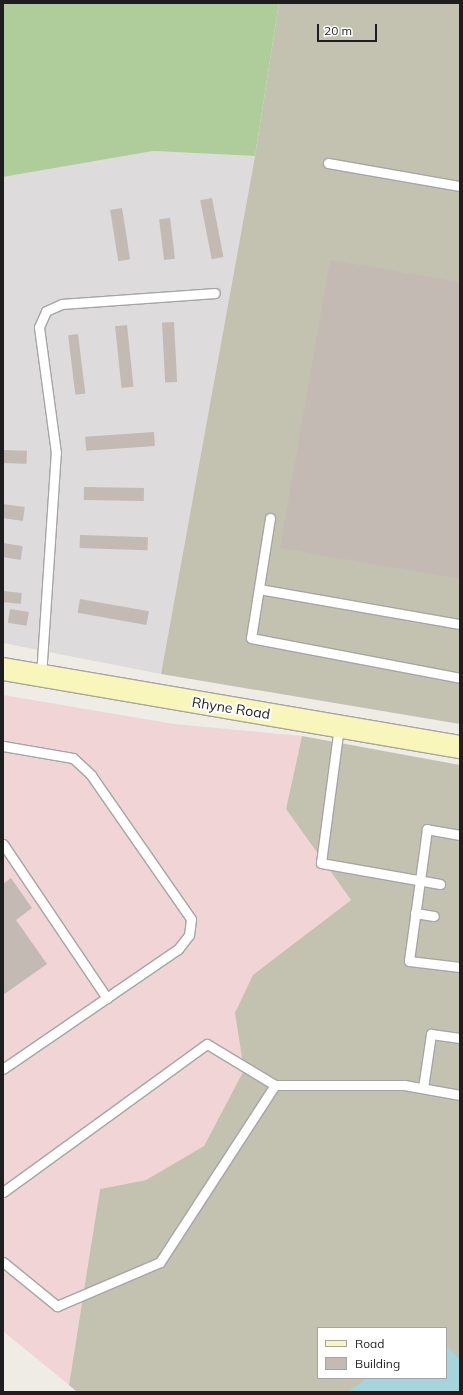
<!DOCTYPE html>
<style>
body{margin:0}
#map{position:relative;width:463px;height:1395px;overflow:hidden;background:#efebe5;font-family:Mulish,sans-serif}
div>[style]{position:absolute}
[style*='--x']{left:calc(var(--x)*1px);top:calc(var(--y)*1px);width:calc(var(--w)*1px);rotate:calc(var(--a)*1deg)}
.residential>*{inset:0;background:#dddbdc}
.commercial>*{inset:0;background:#f0d4d6}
.construction>*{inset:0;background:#c3c2b0}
.forest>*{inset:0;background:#aecd9b}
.water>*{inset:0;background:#a6d4dc}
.building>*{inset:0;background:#c4bab4;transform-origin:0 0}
.roads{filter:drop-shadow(1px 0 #a5a5a5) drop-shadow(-1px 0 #a5a5a5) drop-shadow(0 1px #a5a5a5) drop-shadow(0 -1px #a5a5a5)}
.lane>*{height:9px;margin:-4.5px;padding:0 4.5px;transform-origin:4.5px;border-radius:4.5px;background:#fff}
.secondary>*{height:22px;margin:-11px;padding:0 11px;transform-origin:11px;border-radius:11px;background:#f8f6ba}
span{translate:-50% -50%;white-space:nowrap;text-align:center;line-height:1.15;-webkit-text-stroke:4px #fff;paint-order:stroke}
.street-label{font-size:14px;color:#1e1e1e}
.frame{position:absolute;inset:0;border:4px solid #1e1e1e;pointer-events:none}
.legend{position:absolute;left:317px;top:1327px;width:130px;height:52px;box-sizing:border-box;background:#fff;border:1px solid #a5a5a5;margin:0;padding:5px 7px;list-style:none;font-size:12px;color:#1e1e1e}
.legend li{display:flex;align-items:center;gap:8px;height:20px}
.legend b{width:20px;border:1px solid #a5a5a5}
.scale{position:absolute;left:317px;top:24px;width:60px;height:18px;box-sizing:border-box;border:2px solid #1e1e1e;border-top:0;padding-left:5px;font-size:12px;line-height:14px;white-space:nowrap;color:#1e1e1e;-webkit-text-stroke:3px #fff;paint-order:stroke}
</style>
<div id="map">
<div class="residential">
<i style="clip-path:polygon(153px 151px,255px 156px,161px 674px,3px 643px,3px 177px)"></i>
</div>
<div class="commercial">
<i style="clip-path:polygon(3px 695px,174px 724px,302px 736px,286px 809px,351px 900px,253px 976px,244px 1070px,204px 1146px,146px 1180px,100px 1189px,69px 1385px,3px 1331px)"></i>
</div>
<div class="construction">
<i style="clip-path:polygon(279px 3px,460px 3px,460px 724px,161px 674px,255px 156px)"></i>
<i style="clip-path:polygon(evenodd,302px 736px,460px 765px,460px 1392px,77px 1392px,69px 1385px,100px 1189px,146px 1180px,204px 1146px,244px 1070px,235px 1013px,253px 975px,351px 900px,286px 809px,302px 736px,318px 1328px,446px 1328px,446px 1378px,318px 1378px,318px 1328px)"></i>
</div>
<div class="forest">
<i style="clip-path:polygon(3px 3px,279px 3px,255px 156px,153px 151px,3px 177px)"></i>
</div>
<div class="water">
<i style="clip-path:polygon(446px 1345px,460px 1360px,460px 1392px,348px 1392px,367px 1378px,446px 1378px)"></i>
</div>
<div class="building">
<i style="left:212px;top:198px;width:60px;height:12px;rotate:79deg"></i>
<i style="left:122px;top:208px;width:52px;height:12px;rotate:81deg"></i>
<i style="left:170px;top:218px;width:41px;height:11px;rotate:83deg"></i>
<i style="clip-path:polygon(330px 260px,460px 282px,460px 579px,280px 548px)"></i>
<i style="left:174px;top:322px;width:60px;height:12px;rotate:87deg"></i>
<i style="left:127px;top:325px;width:62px;height:12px;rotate:84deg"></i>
<i style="left:78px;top:334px;width:60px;height:10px;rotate:83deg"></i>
<i style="left:154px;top:432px;width:14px;height:69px;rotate:86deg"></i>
<i style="left:3px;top:450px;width:24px;height:13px;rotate:2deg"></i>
<i style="left:84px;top:487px;width:60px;height:13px;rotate:1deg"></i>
<i style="left:3px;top:504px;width:22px;height:14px;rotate:8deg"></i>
<i style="left:80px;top:535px;width:68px;height:13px;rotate:2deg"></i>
<i style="left:3px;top:543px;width:20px;height:14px;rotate:9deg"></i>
<i style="left:3px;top:591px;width:19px;height:11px;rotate:6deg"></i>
<i style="left:80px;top:599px;width:70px;height:14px;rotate:10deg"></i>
<i style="left:10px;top:609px;width:19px;height:14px;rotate:9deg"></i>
<i style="clip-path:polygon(11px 878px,32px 908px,16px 920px,47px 964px,3px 995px,3px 884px)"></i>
</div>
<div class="roads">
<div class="lane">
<i style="--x:328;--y:163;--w:134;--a:9.9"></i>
<i style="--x:270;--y:518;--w:121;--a:99"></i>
<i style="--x:251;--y:638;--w:213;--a:10.8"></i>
<i style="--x:259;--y:589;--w:204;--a:9.9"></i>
<i style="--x:41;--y:676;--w:224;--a:-86.2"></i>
<i style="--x:56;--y:453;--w:127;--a:-97.7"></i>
<i style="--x:39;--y:327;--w:17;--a:-66"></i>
<i style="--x:46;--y:311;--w:17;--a:-24"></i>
<i style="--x:62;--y:304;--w:153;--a:-4.1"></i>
<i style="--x:339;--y:726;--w:138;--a:97.5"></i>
<i style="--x:321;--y:863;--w:121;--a:10"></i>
<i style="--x:3;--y:746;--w:71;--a:9.7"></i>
<i style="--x:73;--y:758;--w:25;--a:43"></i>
<i style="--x:91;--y:775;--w:175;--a:55.2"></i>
<i style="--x:191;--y:919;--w:16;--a:97"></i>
<i style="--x:189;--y:935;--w:18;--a:128"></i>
<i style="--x:178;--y:949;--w:212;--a:145.6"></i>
<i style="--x:460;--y:835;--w:34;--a:-170"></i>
<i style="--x:427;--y:829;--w:133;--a:97.8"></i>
<i style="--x:409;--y:961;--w:51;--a:6.7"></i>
<i style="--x:3;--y:844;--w:186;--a:56"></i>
<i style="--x:415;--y:913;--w:19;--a:9"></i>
<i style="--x:423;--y:1088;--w:55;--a:-81.6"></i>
<i style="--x:431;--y:1034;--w:29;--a:8"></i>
<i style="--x:3;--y:1192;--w:252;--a:-36"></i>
<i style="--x:207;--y:1044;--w:79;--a:31.1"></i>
<i style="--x:275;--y:1085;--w:129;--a:0"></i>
<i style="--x:404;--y:1085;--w:57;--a:10.1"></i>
<i style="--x:3;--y:1262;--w:70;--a:39.2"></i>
<i style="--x:57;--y:1306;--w:112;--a:-23.1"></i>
<i style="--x:160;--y:1262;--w:211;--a:-57"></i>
</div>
<div class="secondary">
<i style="--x:3;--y:669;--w:464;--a:9.7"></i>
</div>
</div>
<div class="street-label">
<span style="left:231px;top:708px;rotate:9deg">Rhyne Road</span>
</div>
<div class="frame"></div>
<ul class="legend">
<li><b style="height:5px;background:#f8f6ba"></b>Road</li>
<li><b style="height:11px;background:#c4bab4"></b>Building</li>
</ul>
<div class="scale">20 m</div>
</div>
